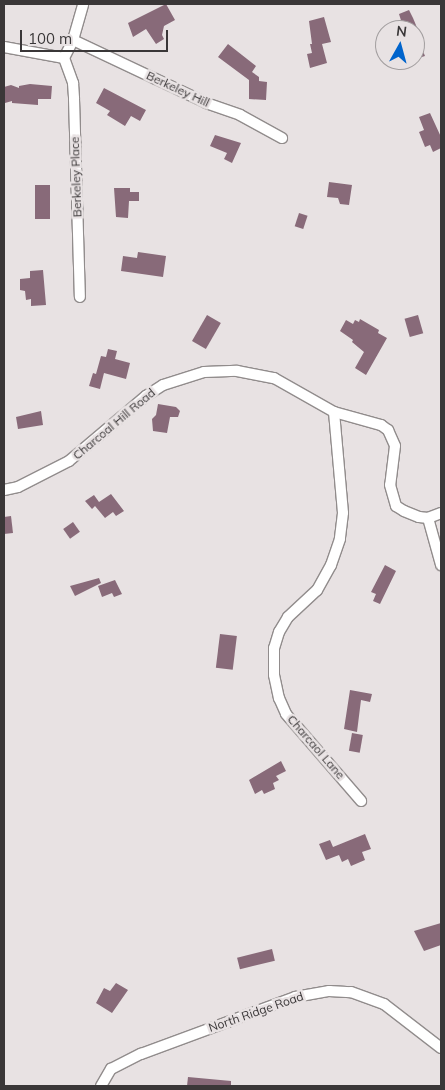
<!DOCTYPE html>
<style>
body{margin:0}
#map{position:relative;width:445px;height:1090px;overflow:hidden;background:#e8e2e3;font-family:Mulish,sans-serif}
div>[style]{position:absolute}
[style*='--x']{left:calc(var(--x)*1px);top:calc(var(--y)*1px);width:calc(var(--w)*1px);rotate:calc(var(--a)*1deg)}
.building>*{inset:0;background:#886a79;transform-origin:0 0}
.roads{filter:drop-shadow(1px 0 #918c8c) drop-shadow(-1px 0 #918c8c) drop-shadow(0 1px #918c8c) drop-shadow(0 -1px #918c8c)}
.minor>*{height:10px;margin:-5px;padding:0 5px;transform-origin:5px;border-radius:5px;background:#fff}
span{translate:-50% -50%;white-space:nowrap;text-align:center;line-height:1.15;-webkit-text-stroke:5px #e8e2e3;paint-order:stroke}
.street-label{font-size:12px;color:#3a3738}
.frame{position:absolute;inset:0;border:5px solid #3a3738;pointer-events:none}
.north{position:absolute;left:375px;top:20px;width:50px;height:50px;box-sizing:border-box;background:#e8e2e3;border:1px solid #a29e9f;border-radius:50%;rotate:7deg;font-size:14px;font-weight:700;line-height:20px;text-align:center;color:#3a3738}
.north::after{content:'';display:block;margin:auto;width:18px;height:22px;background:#0064cc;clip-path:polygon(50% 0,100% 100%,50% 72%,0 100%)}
.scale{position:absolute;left:20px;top:30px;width:148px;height:22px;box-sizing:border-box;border:2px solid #3a3738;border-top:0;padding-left:6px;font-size:15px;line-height:18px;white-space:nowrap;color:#3a3738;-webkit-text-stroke:4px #e8e2e3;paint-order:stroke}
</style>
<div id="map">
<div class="building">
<i style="clip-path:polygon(166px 4px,175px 20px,164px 26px,162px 35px,164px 39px,156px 44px,146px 29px,133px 37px,128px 23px)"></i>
<i style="clip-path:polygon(409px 10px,413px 18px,418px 30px,404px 30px,399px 14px)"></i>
<i style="clip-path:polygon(324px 17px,331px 42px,322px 44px,327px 63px,310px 68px,307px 54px,312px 53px,310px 44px,312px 44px,309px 21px)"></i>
<i style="clip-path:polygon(415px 32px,425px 56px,415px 59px)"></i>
<i style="clip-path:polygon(228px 44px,256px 66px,252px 72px,259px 77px,259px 81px,267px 82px,266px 100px,249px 99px,249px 80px,218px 57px)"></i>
<i style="clip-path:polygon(30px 84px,52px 86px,51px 99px,38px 99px,38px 105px,12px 103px,12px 101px,5px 103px,4px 87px,11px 85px,19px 88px,19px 86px)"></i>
<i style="clip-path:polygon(104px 88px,146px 110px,140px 121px,131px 116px,125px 126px,107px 115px,110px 111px,96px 103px)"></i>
<i style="clip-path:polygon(430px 113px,441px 137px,441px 148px,433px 152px,430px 145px,425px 147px,419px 132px,424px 130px,419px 117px)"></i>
<i style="clip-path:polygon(215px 135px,241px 143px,232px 163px,224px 159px,227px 153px,210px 146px)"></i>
<i style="clip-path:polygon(329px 182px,352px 185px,349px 205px,340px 204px,338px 198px,327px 197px)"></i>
<i style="left:35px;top:185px;width:15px;height:34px"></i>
<i style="clip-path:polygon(114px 188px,130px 188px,130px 192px,139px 192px,139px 201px,129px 201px,128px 218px,116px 217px)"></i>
<i style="left:299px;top:213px;width:9px;height:14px;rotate:18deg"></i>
<i style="clip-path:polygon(138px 252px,166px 256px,163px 277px,121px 271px,123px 256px,137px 258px)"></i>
<i style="clip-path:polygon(43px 270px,46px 305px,31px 306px,31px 299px,26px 300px,25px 291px,20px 290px,20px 279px,30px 278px,30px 271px)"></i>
<i style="left:207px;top:315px;width:16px;height:30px;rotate:30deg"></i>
<i style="left:418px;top:315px;width:19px;height:14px;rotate:74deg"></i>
<i style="clip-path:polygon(360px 319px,379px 330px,378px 333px,387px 338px,366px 375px,355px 368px,364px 352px,352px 342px,353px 340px,340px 331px,346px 320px,353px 324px,355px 320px,359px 322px)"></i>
<i style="clip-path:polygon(108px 349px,117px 351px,115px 359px,130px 363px,126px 379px,104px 373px,100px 389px,89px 386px,93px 373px,96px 374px,101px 356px,106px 357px)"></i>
<i style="clip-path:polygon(158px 404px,176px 407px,180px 411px,178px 417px,170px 417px,167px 433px,153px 431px,152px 419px,156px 415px)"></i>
<i style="clip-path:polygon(41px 411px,43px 425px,18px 429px,16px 417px)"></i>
<i style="clip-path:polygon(111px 494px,124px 511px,116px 516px,113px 512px,105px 518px,95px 506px,92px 509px,85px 501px,94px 495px,99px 502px)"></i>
<i style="clip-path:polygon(11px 516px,13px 533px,4px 534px,4px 517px)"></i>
<i style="left:73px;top:522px;width:12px;height:12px;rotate:55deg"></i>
<i style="clip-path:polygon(385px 565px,396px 571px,380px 604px,373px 601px,376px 594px,371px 592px)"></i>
<i style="clip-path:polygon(99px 578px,101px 583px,75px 596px,70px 586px)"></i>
<i style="clip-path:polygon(115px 580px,122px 594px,114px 597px,112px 593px,102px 597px,98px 586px)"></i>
<i style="left:220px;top:634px;width:17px;height:34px;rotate:7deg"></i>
<i style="clip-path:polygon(350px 690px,372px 694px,370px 702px,361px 700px,357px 732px,344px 729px)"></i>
<i style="left:352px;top:733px;width:11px;height:18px;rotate:10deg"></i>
<i style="clip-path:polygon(281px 761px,286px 771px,276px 776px,279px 780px,273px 783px,275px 789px,264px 794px,262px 790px,255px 794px,249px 780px)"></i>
<i style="clip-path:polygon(365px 834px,371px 849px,362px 852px,365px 860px,351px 866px,348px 859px,342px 862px,339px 855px,326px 860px,319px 844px,330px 840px,333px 847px)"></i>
<i style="clip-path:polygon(441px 923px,441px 945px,424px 951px,414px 931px)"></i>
<i style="left:272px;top:949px;width:12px;height:36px;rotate:76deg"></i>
<i style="clip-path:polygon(116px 983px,128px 990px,112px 1013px,96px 1003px,104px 988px,110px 991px)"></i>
<i style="clip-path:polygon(188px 1077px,231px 1081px,231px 1086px,187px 1086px)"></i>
</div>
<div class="roads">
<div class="minor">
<i style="--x:73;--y:40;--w:147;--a:25.3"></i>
<i style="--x:206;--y:103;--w:36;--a:19"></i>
<i style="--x:240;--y:115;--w:48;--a:28.7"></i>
<i style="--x:4;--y:47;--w:61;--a:10.4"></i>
<i style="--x:64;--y:58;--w:27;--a:70"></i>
<i style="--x:73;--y:83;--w:16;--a:86"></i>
<i style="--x:74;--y:99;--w:198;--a:88.3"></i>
<i style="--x:64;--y:58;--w:20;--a:-63"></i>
<i style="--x:73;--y:40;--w:37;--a:-74"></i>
<i style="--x:334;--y:412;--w:101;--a:84.9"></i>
<i style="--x:343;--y:513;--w:26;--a:97"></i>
<i style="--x:340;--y:539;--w:28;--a:109"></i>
<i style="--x:331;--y:565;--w:29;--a:119"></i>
<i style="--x:317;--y:590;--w:40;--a:137"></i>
<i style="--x:288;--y:617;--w:17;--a:121"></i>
<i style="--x:279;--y:632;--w:17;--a:107"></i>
<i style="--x:274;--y:648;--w:27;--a:90"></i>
<i style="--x:274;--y:675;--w:24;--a:78"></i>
<i style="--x:279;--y:698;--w:17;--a:66"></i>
<i style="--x:286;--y:714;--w:115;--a:49.2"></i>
<i style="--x:4;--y:490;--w:14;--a:-12"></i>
<i style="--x:18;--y:487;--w:57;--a:-27"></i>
<i style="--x:69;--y:461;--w:101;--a:-40.2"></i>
<i style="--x:146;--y:396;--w:20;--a:-33"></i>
<i style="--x:163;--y:385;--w:43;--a:-17.6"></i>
<i style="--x:204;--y:372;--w:33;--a:-2"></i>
<i style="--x:237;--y:371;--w:38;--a:11"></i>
<i style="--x:274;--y:378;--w:69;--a:29.5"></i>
<i style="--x:334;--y:412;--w:49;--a:15.5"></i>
<i style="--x:381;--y:425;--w:9;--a:36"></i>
<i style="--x:388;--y:430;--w:17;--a:66"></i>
<i style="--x:395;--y:446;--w:39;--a:97"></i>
<i style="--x:390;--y:485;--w:22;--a:74"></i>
<i style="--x:396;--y:506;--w:9;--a:32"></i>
<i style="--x:404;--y:511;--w:16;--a:22"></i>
<i style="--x:419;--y:517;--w:9;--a:6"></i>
<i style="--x:428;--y:518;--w:14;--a:-21"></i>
<i style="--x:428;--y:518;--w:49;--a:74.5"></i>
<i style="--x:101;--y:1086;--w:20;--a:-60"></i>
<i style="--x:111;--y:1069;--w:34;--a:-27"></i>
<i style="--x:141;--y:1054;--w:164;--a:-20.3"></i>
<i style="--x:295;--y:997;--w:35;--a:-10"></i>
<i style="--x:329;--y:991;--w:22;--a:3"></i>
<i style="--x:351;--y:992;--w:35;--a:20"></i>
<i style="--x:384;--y:1004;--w:72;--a:37.7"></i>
</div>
</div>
<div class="street-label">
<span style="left:178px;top:89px;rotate:25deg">Berkeley Hill</span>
<span style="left:76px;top:177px;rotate:-92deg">Berkeley Place</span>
<span style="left:114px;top:424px;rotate:-40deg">Charcoal Hill Road</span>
<span style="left:316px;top:747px;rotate:49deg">Charcaol Lane</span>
<span style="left:256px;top:1012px;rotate:-19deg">North Ridge Road</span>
</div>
<div class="frame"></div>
<div class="north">N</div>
<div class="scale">100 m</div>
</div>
